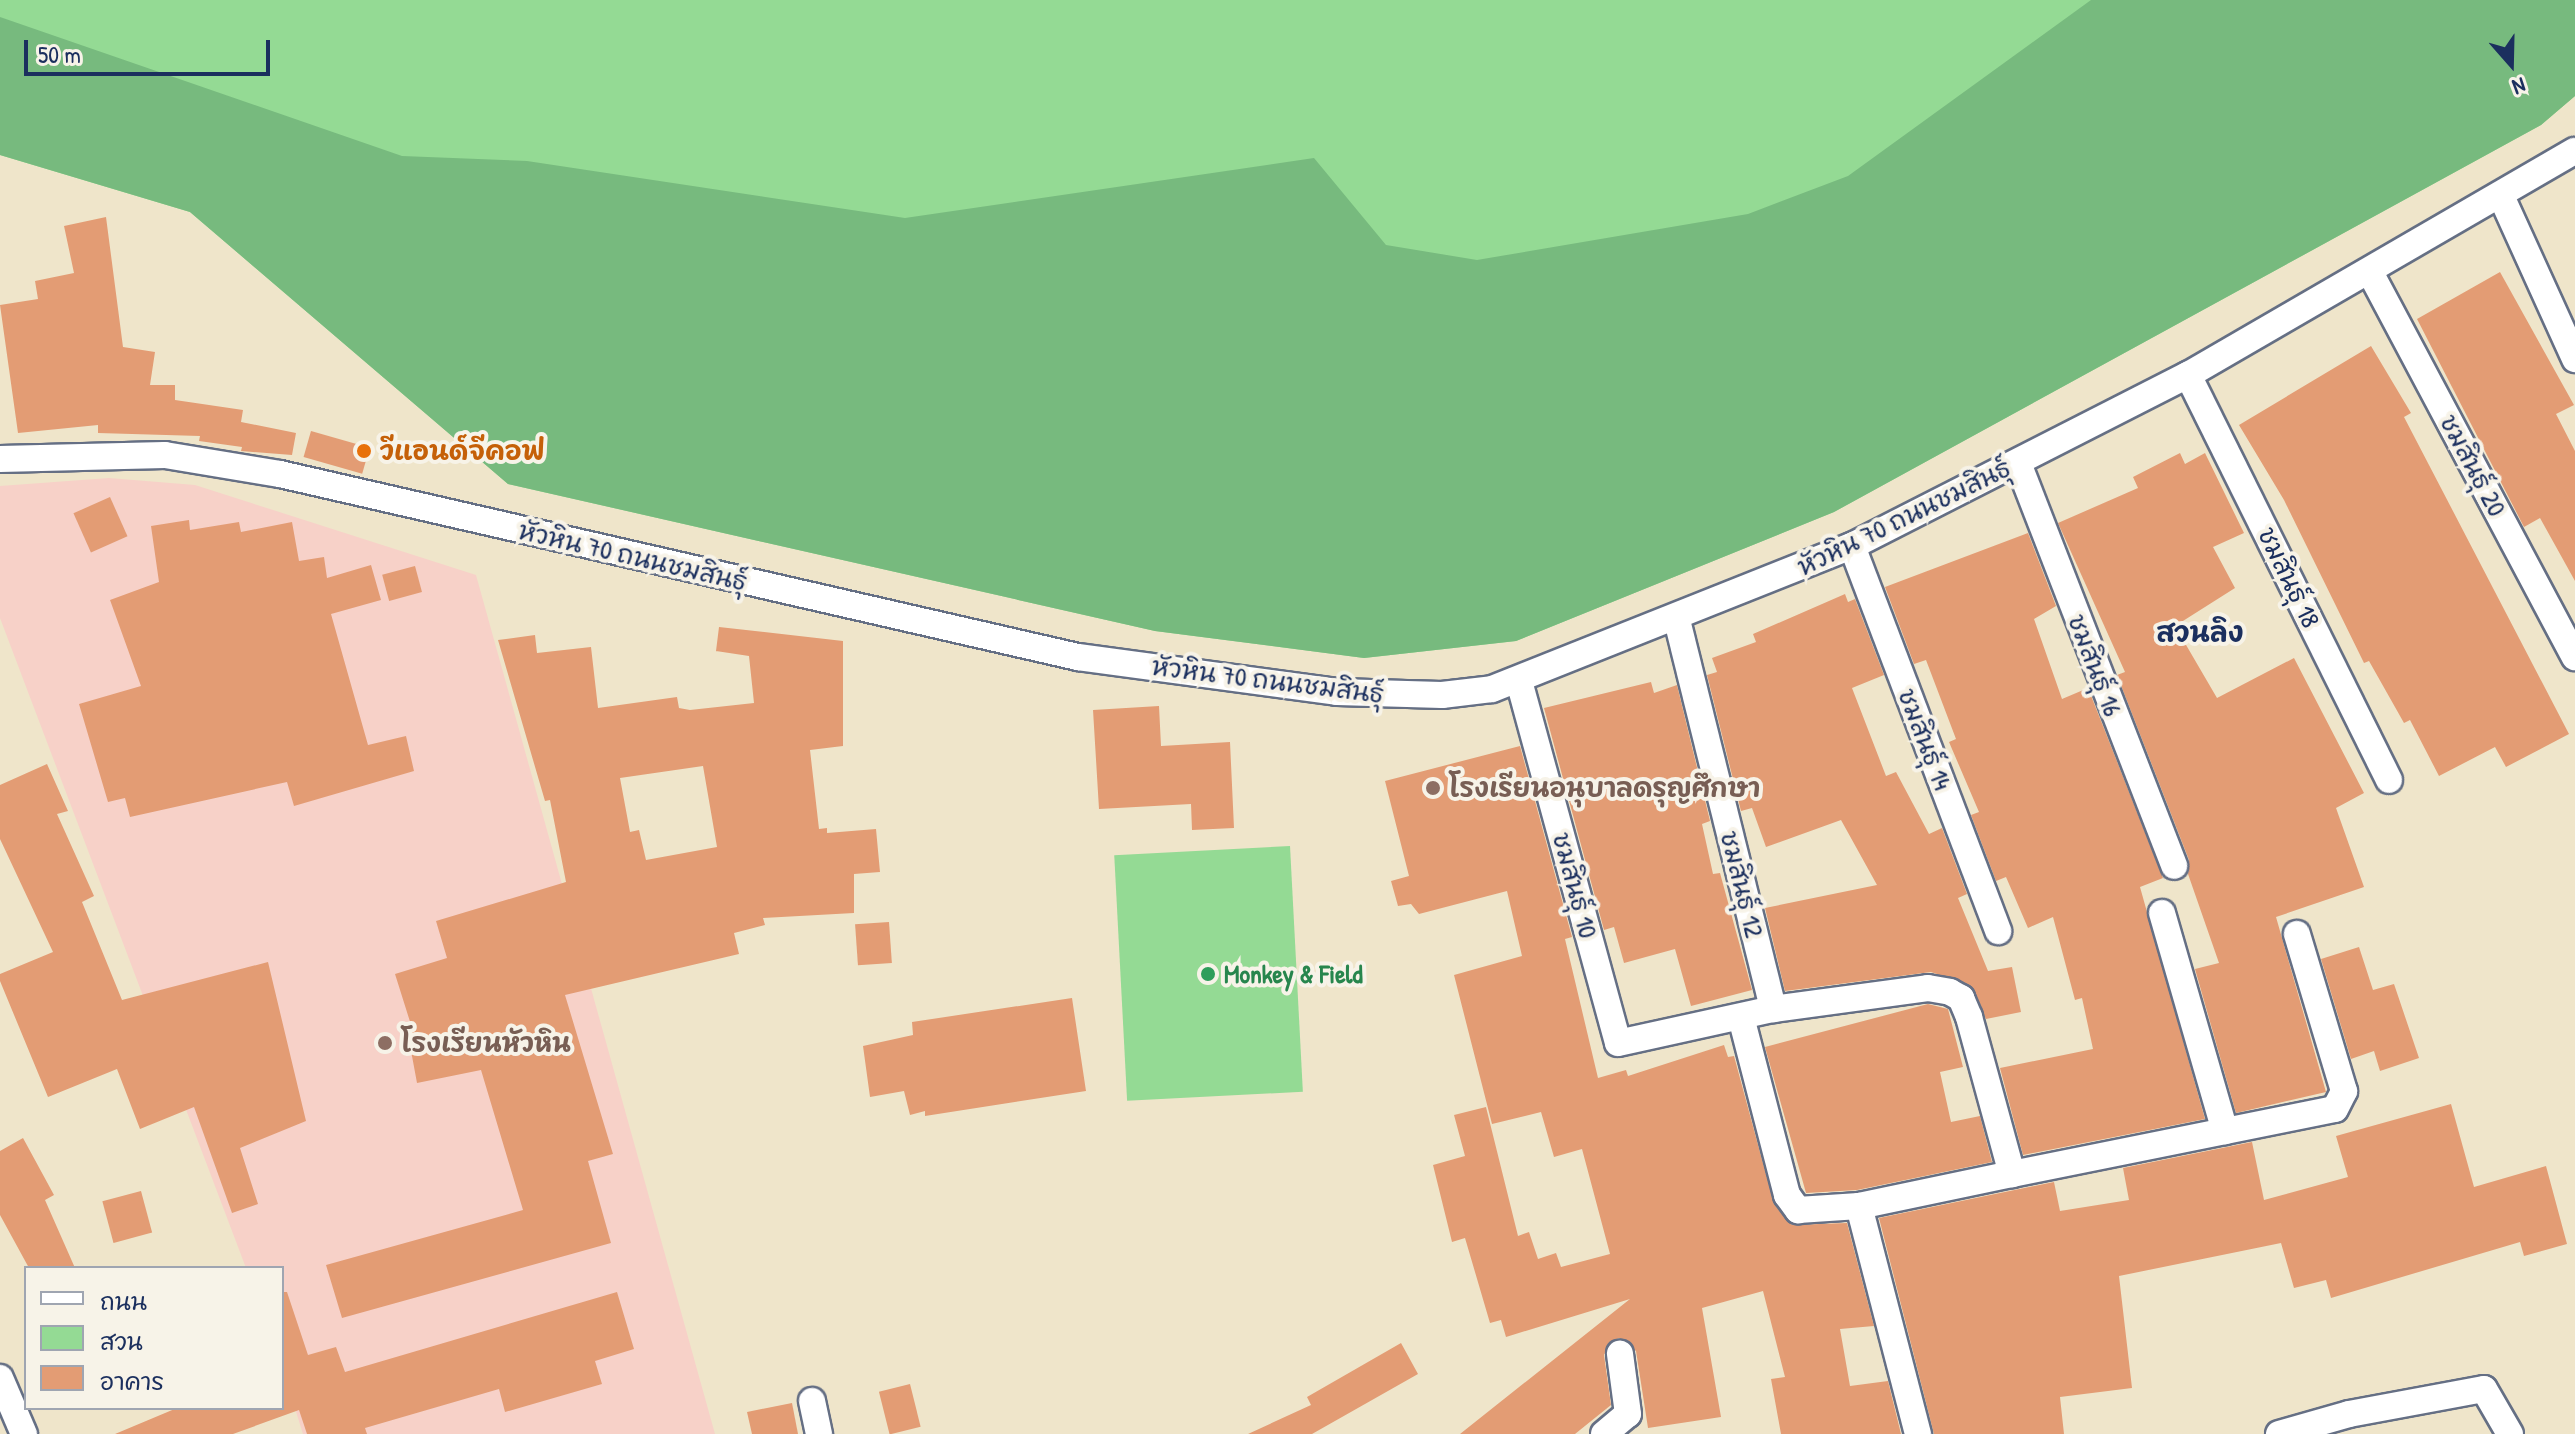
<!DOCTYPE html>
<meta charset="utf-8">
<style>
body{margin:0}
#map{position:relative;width:2575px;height:1434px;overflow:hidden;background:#efe5ca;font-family:"Patrick Hand","Playpen Sans Thai",sans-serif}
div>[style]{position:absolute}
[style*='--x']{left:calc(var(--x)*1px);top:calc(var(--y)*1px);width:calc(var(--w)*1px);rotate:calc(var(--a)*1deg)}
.built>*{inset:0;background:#f7d1c8}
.green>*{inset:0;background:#94da94;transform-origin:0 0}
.forest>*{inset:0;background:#77ba7e}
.building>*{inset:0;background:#e39c74;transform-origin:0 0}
.roads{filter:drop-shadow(2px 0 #656f84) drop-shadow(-2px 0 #656f84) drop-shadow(0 2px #656f84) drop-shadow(0 -2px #656f84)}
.street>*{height:26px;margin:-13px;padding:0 13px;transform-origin:13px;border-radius:13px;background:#fff}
.dots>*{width:22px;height:22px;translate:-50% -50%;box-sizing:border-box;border:4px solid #f7f3e8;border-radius:50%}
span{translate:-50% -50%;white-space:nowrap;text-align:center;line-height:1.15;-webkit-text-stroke:8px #f7f3e8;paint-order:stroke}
.food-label{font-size:26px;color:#c56008;font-weight:700}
.left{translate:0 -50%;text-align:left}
.street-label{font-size:26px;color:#1b2f5e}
.education-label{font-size:26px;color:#785e54;font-weight:700}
.leisure-label{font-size:26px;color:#27864d;font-weight:700}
.neighbourhood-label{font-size:28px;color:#1b2f5e;font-weight:700}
.legend{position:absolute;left:24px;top:1266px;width:260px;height:144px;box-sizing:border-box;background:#f7f3e8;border:2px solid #9fa5b1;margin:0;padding:10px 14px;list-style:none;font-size:24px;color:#1b2f5e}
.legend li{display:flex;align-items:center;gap:16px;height:40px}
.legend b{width:40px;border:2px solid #9fa5b1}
.north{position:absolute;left:2471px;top:24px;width:80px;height:80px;-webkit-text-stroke:6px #f7f3e8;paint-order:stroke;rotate:160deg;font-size:22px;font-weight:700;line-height:32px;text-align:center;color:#1b2f5e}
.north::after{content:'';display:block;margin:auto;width:28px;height:36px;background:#1b2f5e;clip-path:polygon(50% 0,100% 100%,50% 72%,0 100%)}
.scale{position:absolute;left:24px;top:40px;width:246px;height:36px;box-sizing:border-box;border:4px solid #1b2f5e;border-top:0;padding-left:10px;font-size:24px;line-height:28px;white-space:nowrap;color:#1b2f5e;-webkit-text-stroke:6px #f7f3e8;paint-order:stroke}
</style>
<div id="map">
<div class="built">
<i style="clip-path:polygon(109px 478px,195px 485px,476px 575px,715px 1434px,303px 1434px,282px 1367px,282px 1268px,246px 1268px,0 618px,0 486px)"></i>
</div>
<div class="green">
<i style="clip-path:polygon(0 0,2575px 0,2575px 96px,2541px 125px,1834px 512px,1516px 641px,1364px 658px,1155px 631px,508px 484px,190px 212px,0 155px)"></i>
<i style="left:1290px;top:846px;width:246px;height:176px;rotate:87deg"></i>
</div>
<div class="forest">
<i style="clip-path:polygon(2091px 0,2575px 0,2575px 96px,2541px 125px,1834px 512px,1516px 641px,1364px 658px,1155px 631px,508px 484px,190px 212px,0 155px,0 17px,402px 156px,527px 161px,905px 218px,1314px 158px,1386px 245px,1477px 260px,1748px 214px,1848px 176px)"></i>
</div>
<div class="building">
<i style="clip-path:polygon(106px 217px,123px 347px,155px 352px,150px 385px,175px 385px,175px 400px,243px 410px,241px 422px,296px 433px,292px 455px,241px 451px,242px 447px,199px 441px,200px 436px,98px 433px,98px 425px,18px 433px,0 305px,38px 299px,35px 281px,74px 273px,64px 226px)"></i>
<i style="clip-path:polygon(2500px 272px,2574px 405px,2556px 414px,2575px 451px,2575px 581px,2540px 518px,2524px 527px,2417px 319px)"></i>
<i style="clip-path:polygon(2371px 346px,2411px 413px,2404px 417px,2569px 734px,2506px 767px,2495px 747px,2439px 776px,2410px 720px,2404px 723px,2369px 661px,2364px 663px,2284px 500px,2239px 425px)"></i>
<i style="left:311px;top:431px;width:61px;height:27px;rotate:16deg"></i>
<i style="clip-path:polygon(2180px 453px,2185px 464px,2205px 453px,2244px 533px,2213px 547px,2235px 588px,2175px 626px,2217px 698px,2294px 658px,2364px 793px,2336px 808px,2364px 887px,2276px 917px,2326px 1092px,2236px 1113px,2195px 969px,2219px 963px,2188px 874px,2189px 860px,2117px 675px,2125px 672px,2058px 523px,2138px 488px,2133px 477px)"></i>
<i style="left:110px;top:497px;width:43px;height:40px;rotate:66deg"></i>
<i style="clip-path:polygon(189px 520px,190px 530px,239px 522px,241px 532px,292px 522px,299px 561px,324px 557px,327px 578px,371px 565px,381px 600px,331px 614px,368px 745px,406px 736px,414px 771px,294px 806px,287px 782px,130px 817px,125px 798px,108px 802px,79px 704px,141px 686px,110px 600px,159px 582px,151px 526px)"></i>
<i style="clip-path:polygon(2028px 533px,2056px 606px,2034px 619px,2062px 699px,2088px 688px,2163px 878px,2140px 887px,2205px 1119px,2023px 1155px,2000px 1068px,2093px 1049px,2082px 998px,2075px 1000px,2053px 917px,2028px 928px,2006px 877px,1996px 881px,1971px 815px,1979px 812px,1949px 742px,1956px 739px,1926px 660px,1914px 664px,1885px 587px)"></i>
<i style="left:415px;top:566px;width:27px;height:34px;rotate:75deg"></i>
<i style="clip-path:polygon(1845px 594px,1848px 602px,1855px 599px,1884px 675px,1852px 688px,1886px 776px,1896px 772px,1929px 834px,1942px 828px,1967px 894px,1958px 898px,1988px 971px,2012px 967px,2021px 1012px,1986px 1019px,1969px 985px,1931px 972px,1785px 991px,1765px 908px,1877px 885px,1841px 820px,1766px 847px,1752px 808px,1741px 811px,1707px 675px,1717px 672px,1712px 658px,1756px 642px,1753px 634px)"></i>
<i style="clip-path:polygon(evenodd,719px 627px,843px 641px,843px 746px,810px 750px,819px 829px,827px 828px,827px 833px,876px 829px,880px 872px,854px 874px,854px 913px,763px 918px,765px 925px,734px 933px,739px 954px,565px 995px,613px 1154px,588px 1161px,611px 1243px,342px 1318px,326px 1265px,523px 1210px,481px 1070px,417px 1083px,407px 1029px,412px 1028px,395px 974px,447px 958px,436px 921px,566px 882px,550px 800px,545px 801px,498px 640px,535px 635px,537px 653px,591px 647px,598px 708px,677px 697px,679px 708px,690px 710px,754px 703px,749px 656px,716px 651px,719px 627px,703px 766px,717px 847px,646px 860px,639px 830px,630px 832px,620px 778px,703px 766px)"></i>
<i style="clip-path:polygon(1651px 682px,1654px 693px,1677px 685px,1710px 821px,1702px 824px,1713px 874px,1720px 873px,1752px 990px,1691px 1006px,1675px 949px,1624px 963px,1614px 927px,1604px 930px,1544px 708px)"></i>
<i style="clip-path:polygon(1159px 706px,1161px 746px,1230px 742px,1234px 828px,1192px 830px,1191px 804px,1099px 809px,1093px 710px)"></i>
<i style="clip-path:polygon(1520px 746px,1572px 937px,1565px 939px,1598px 1078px,1626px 1070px,1628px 1076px,1724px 1045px,1728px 1057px,1734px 1056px,1774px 1204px,1792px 1225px,1847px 1223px,1874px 1326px,1840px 1329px,1850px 1386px,1888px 1381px,1901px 1434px,1781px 1434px,1771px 1379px,1785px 1377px,1763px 1291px,1702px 1308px,1721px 1417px,1648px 1428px,1636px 1351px,1619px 1338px,1610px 1342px,1604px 1355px,1611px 1405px,1575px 1434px,1460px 1434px,1630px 1299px,1506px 1337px,1501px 1320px,1490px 1323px,1465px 1238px,1452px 1242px,1433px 1165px,1465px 1156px,1454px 1115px,1486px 1107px,1518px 1236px,1529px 1232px,1538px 1259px,1556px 1253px,1561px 1267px,1610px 1254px,1582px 1149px,1554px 1157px,1541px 1112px,1492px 1124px,1454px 975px,1522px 956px,1507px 891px,1419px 914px,1411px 904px,1398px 906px,1391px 881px,1409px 876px,1385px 781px)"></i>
<i style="clip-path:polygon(47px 764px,68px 811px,57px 814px,94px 896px,82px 902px,122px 1000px,268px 962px,306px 1121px,240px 1148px,258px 1204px,232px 1213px,194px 1107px,140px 1129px,117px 1069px,48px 1097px,0 981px,0 974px,53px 952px,0 839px,0 785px)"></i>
<i style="left:889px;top:922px;width:41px;height:34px;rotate:86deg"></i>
<i style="clip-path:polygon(2359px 947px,2373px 990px,2394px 984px,2419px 1058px,2380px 1071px,2374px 1051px,2351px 1059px,2321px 959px)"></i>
<i style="clip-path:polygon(1072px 998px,1086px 1091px,925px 1116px,925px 1111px,910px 1115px,904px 1091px,870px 1097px,863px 1046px,913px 1035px,912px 1022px)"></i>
<i style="clip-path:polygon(1928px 1004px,1948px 1009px,1963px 1067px,1940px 1072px,1951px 1122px,1980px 1116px,1992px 1162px,1857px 1190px,1806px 1193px,1765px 1047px)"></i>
<i style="clip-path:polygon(2451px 1104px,2474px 1187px,2546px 1166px,2567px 1244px,2524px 1256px,2520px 1242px,2331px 1298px,2326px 1280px,2294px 1288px,2281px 1243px,2119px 1276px,2132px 1388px,2060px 1397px,2064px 1434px,1934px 1434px,1879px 1218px,2054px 1182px,2060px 1211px,2129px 1200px,2123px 1168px,2252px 1142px,2264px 1200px,2348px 1177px,2336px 1136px)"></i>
<i style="clip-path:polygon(23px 1138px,54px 1195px,45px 1200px,75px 1268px,29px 1268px,0 1215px,0 1151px)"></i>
<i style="left:141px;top:1191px;width:43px;height:40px;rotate:75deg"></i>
<i style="clip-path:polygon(282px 1292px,287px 1292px,308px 1355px,336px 1347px,345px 1372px,617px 1292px,634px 1349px,595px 1361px,602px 1384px,505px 1412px,499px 1389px,365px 1428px,367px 1434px,307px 1434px,299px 1410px,233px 1434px,115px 1434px,177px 1408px,282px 1408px)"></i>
<i style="clip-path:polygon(1401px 1343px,1418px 1374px,1312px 1434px,1248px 1434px,1311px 1405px,1307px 1397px)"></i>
<i style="left:910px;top:1384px;width:44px;height:32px;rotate:76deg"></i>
<i style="clip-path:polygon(792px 1403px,798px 1434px,752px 1434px,747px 1412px)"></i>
</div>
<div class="roads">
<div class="street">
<i style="--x:2502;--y:198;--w:177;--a:65.6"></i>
<i style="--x:2371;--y:274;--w:434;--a:62"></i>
<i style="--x:2188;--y:375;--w:452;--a:63.6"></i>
<i style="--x:0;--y:459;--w:165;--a:-1.4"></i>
<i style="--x:165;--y:455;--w:117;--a:9.4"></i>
<i style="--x:280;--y:474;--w:819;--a:12.92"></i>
<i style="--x:1078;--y:657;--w:261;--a:7.7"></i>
<i style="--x:1337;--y:692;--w:105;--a:1.6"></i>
<i style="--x:1442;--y:695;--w:50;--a:-6.8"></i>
<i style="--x:1492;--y:689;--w:387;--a:-21.7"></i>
<i style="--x:1852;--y:546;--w:377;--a:-27"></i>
<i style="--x:2188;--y:375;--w:447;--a:-30.1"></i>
<i style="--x:2018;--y:463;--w:432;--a:68.8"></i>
<i style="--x:1852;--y:546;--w:412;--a:69.2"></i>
<i style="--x:1677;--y:620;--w:401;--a:76.1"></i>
<i style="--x:1519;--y:681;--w:375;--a:74.7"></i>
<i style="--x:1618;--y:1043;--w:159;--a:-12.4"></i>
<i style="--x:1773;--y:1009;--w:156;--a:-7.7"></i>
<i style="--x:1928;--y:988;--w:22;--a:10"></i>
<i style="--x:1950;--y:992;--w:13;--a:29"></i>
<i style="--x:1961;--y:998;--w:21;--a:67"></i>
<i style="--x:1969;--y:1017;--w:163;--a:74.7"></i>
<i style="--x:2012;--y:1174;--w:329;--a:-11.4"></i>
<i style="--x:2335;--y:1109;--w:20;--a:-63"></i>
<i style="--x:2344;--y:1091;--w:164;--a:-106.7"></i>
<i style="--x:2162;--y:913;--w:227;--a:73.9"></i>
<i style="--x:1741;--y:1017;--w:184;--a:75.5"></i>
<i style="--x:1787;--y:1195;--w:19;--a:54"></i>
<i style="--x:1798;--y:1210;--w:61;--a:-3.8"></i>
<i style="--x:1859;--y:1206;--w:156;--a:-11.8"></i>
<i style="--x:1859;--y:1206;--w:236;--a:75.5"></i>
<i style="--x:0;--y:1378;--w:61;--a:66.8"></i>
<i style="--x:812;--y:1401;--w:34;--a:78"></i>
<i style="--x:1604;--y:1434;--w:31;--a:-40"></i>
<i style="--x:1628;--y:1414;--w:61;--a:-97.6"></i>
<i style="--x:2279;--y:1434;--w:73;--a:-15.9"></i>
<i style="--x:2349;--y:1414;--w:137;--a:-10.5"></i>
<i style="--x:2484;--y:1389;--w:52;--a:60"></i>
</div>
</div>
<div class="dots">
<i style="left:364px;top:451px;background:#e8710a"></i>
<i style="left:1433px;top:788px;background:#8d6e63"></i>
<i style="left:1208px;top:974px;background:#2e9e5b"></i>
<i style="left:385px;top:1043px;background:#8d6e63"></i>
</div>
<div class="food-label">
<span class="left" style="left:380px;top:451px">วีแอนด์จีคอฟ</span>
</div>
<div class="street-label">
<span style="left:2473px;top:465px;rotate:62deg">ชมสินธุ์ 20</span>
<span style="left:1904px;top:517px;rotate:-26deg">หัวหิน 70 ถนนชมสินธุ์</span>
<span style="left:633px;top:556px;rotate:13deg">หัวหิน 70 ถนนชมสินธุ์</span>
<span style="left:2289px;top:577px;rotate:64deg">ชมสินธุ์ 18</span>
<span style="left:2095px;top:665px;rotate:69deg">ชมสินธุ์ 16</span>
<span style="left:1268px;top:680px;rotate:7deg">หัวหิน 70 ถนนชมสินธุ์</span>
<span style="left:1925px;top:739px;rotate:69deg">ชมสินธุ์ 14</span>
<span style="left:1742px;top:884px;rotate:76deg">ชมสินธุ์ 12</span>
<span style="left:1575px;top:885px;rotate:75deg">ชมสินธุ์ 10</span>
</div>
<div class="education-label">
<span class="left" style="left:1449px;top:788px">โรงเรียนอนุบาลดรุญศึกษา</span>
<span class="left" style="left:401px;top:1043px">โรงเรียนหัวหิน</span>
</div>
<div class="leisure-label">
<span class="left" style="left:1224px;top:974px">Monkey &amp; Field</span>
</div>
<div class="neighbourhood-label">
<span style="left:2200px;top:632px">สวนลิง</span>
</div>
<ul class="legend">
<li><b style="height:10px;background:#fff"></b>ถนน</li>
<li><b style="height:22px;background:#94da94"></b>สวน</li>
<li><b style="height:22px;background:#e39c74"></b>อาคาร</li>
</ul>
<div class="north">N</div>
<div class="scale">50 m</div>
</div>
